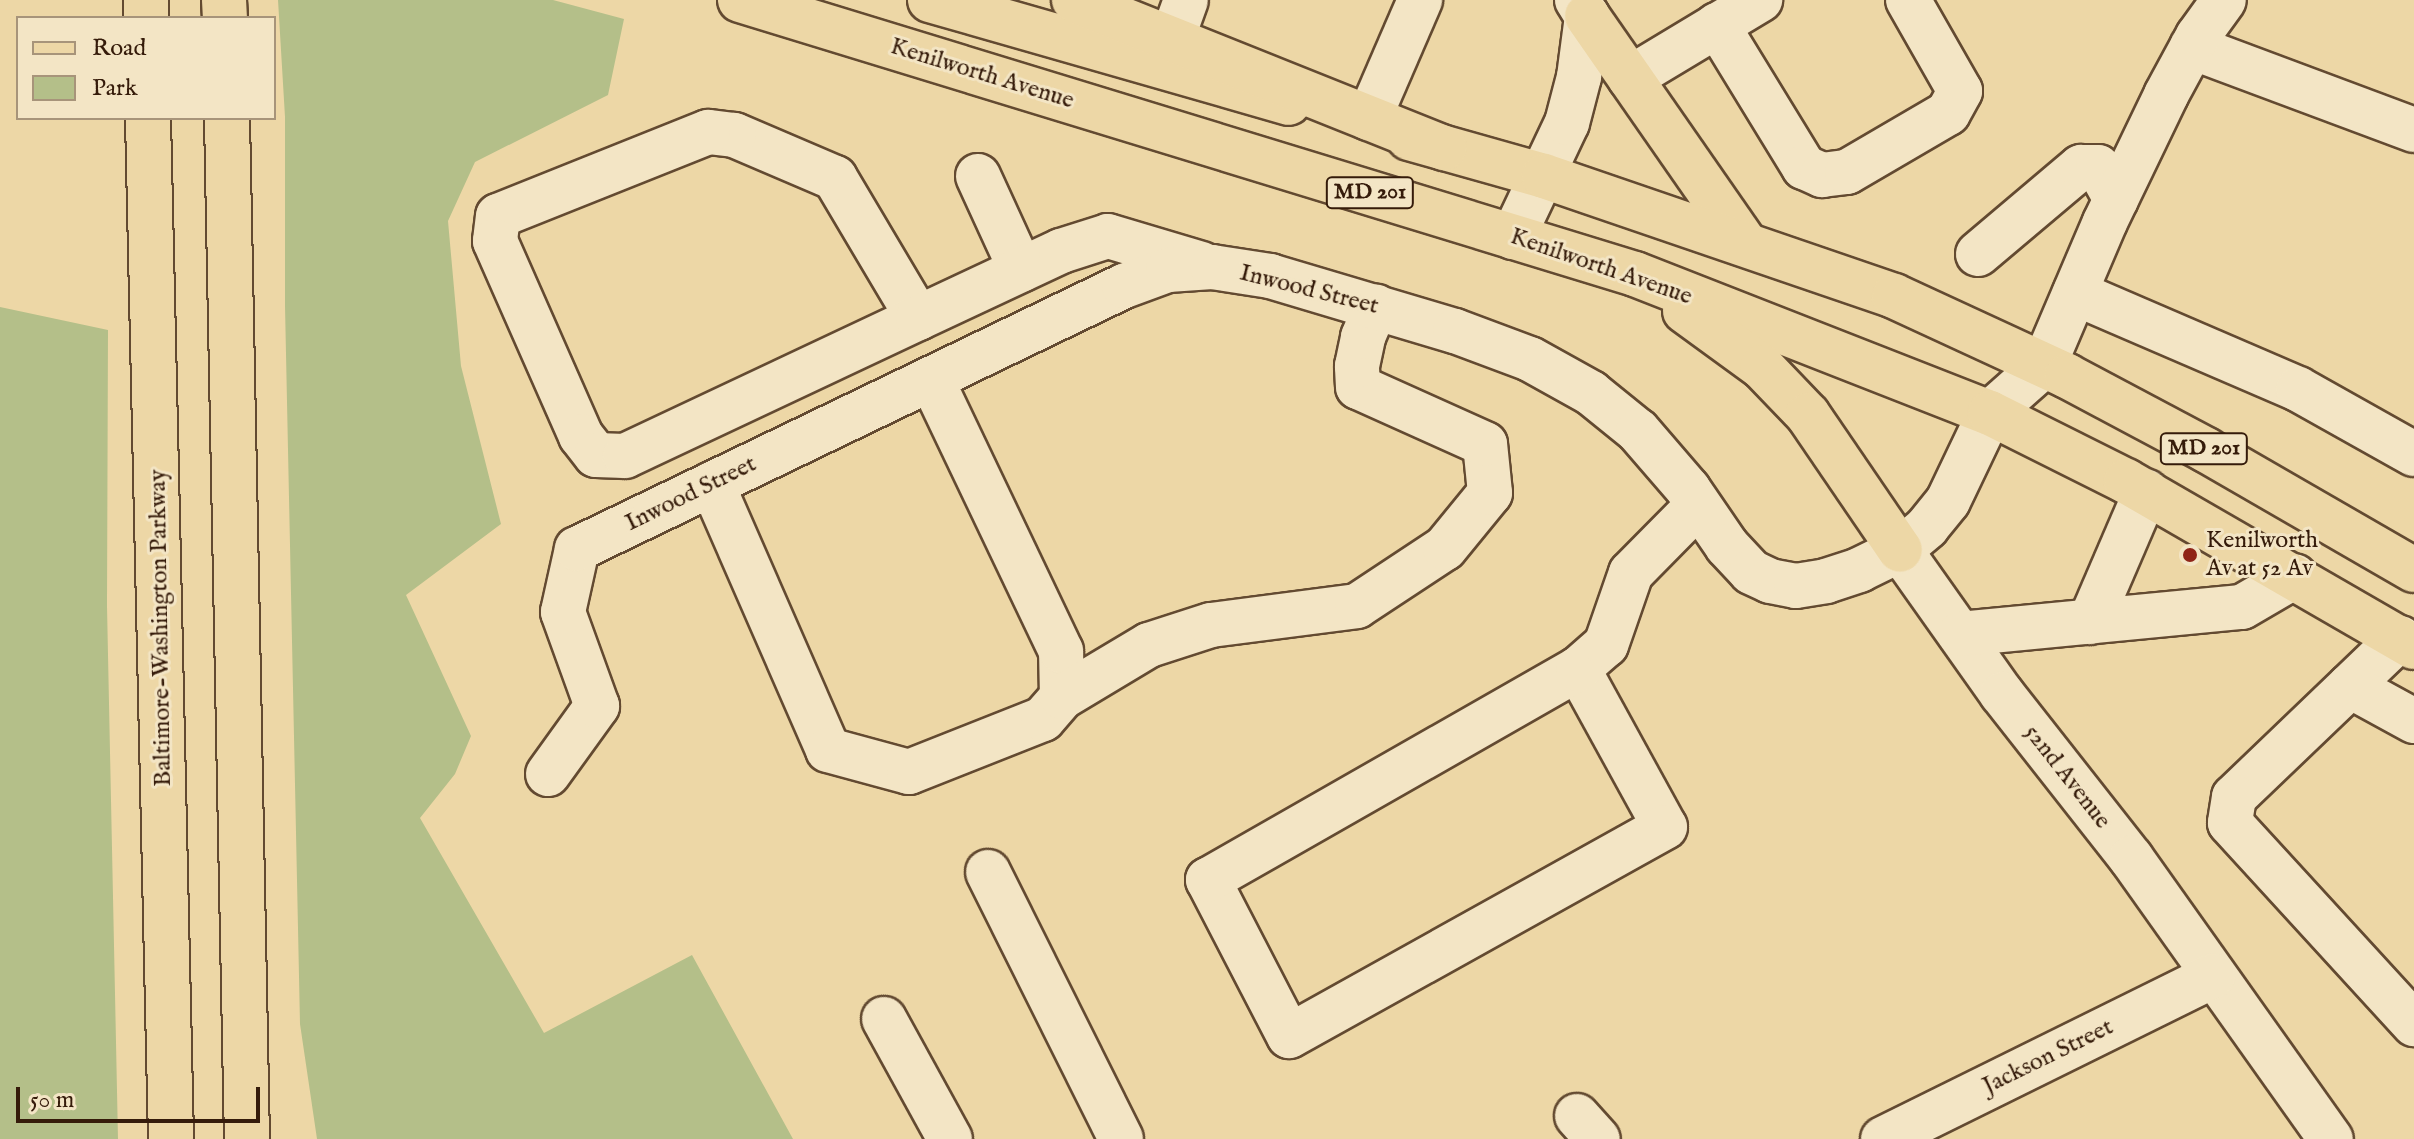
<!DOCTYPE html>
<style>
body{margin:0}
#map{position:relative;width:2414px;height:1139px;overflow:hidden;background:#edd7a6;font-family:"IM FELL English",serif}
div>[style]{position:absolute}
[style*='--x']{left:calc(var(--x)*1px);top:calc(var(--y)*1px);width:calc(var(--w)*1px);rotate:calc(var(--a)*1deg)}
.green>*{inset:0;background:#b4bf89}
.roads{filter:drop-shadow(2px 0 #634a31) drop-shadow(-2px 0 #634a31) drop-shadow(0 2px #634a31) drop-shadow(0 -2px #634a31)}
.minor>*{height:44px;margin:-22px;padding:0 22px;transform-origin:22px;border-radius:22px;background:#f3e5c5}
.major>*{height:44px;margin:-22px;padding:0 22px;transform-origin:22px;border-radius:22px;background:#edd7a6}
.highway>*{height:44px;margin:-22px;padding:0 22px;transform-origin:22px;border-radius:22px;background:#edd7a6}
.dots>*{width:22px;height:22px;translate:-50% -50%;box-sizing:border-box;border:4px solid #f3e5c5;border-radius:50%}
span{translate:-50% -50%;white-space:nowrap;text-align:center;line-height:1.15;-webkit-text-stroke:6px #f3e5c5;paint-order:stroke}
.shield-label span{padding:2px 6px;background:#f3e5c5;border:2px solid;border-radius:6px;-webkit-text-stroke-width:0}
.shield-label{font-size:22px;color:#351b0a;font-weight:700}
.street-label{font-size:24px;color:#351b0a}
.poi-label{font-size:24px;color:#351b0a}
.left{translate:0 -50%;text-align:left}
.legend{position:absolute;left:16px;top:16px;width:260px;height:104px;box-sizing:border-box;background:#f3e5c5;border:2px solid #a7947a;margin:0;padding:10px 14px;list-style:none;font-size:24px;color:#351b0a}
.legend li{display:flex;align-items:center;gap:16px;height:40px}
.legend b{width:40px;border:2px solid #a7947a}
.scale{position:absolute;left:16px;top:1087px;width:244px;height:36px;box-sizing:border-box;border:4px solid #351b0a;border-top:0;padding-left:10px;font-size:24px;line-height:28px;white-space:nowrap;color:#351b0a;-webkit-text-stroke:6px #f3e5c5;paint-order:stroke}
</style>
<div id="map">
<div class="green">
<i style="clip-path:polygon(278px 0,553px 0,624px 19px,608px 95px,475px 162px,448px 221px,461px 366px,501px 524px,406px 595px,471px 736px,455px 774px,420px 818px,544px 1033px,692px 955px,793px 1139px,317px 1139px,300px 1024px,285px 306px,285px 117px)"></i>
<i style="clip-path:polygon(0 307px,108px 330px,107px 606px,118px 1139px,0 1139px)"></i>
</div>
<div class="roads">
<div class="minor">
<i style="--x:1717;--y:25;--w:167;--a:58.5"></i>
<i style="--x:1804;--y:167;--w:20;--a:24"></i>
<i style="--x:1822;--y:175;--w:25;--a:-7"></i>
<i style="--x:1847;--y:172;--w:117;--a:-30.3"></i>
<i style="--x:1948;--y:113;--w:25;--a:-61"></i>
<i style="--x:1960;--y:91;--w:105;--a:-119.7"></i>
<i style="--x:1172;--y:39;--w:41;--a:-70.3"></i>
<i style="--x:2192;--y:47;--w:237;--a:20.5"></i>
<i style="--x:1630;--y:78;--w:152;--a:-31"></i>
<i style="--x:1369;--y:118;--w:129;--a:-66.6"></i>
<i style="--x:978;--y:176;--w:103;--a:65.4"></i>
<i style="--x:1513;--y:237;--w:126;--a:-64.7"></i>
<i style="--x:1567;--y:123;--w:48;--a:-75.4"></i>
<i style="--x:1579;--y:77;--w:62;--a:-82.5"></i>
<i style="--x:1587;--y:16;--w:19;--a:-122"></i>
<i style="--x:1978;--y:254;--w:135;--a:-40.2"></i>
<i style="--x:2081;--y:167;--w:17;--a:0"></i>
<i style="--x:2098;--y:167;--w:37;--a:61"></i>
<i style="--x:2075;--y:293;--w:243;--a:23.3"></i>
<i style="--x:2298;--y:389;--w:133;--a:29.3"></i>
<i style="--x:918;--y:318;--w:163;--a:-120.7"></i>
<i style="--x:835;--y:178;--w:110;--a:-156.9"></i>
<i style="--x:734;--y:135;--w:26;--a:-173"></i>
<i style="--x:708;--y:132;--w:226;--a:158.2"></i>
<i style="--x:498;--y:216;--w:25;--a:97"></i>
<i style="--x:495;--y:241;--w:213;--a:66.2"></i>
<i style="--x:581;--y:436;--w:24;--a:52"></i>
<i style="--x:596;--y:455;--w:29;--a:2"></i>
<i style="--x:625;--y:456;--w:324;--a:-25.2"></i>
<i style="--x:918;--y:318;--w:158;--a:-25.1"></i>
<i style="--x:1061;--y:251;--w:49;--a:-17.7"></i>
<i style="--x:1108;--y:236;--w:98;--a:16.6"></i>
<i style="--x:712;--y:484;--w:290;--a:66.4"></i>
<i style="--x:828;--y:750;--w:84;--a:15.2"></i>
<i style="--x:909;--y:772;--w:144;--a:-21.6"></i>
<i style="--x:1043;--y:719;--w:29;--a:-49"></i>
<i style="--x:1062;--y:697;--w:46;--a:-91.2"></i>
<i style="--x:1061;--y:651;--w:301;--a:-115.5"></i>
<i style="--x:1900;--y:550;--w:176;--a:54.7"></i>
<i style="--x:2002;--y:694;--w:209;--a:51.8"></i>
<i style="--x:2131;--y:858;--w:345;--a:54.6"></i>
<i style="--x:2090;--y:622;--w:142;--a:-66.7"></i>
<i style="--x:1960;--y:634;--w:283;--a:-5.5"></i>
<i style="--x:2242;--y:607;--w:61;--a:-30.3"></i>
<i style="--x:2400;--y:638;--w:230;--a:136.2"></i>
<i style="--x:2234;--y:797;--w:26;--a:99"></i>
<i style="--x:2230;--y:823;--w:273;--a:47.5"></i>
<i style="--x:1578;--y:669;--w:180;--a:61.2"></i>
<i style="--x:1665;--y:827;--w:430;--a:150.9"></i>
<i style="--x:1289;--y:1036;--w:176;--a:-117.4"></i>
<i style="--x:1208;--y:880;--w:426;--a:-29.7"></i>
<i style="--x:1578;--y:669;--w:37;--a:-41"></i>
<i style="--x:1606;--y:645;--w:76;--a:-70.9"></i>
<i style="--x:1631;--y:573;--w:95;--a:-45.4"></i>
<i style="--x:2350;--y:686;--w:73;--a:28.7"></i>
<i style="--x:1062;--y:697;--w:101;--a:-30.9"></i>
<i style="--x:1149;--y:645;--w:65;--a:-17.9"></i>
<i style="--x:1211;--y:625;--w:147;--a:-7.4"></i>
<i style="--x:1357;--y:606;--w:105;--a:-33.4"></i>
<i style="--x:1445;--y:548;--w:71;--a:-50.7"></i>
<i style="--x:1490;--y:493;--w:49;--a:-95.8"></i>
<i style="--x:1485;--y:444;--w:139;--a:-155.8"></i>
<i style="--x:1358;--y:387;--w:21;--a:-93"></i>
<i style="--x:1357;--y:366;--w:30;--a:-78"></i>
<i style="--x:1363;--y:337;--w:33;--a:-67"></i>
<i style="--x:548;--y:774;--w:84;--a:-54.2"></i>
<i style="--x:597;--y:706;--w:100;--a:-109.9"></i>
<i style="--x:563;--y:612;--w:65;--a:-77.5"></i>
<i style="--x:577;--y:549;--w:607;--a:-25.68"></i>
<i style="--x:1124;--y:286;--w:47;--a:-20"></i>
<i style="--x:1168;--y:270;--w:44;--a:-3.9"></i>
<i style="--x:1212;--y:267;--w:59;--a:8.8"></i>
<i style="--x:1270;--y:276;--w:193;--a:16.6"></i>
<i style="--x:1455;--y:331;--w:80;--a:20.5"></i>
<i style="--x:1530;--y:359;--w:70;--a:29.1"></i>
<i style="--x:1591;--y:393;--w:60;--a:39"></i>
<i style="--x:1638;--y:431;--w:77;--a:49.2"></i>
<i style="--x:1688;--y:489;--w:69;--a:55.6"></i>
<i style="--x:1727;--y:546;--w:35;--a:47"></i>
<i style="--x:1751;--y:572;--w:21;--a:25"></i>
<i style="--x:1770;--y:581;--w:26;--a:11"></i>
<i style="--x:1796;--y:586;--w:30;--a:-9"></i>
<i style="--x:1826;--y:581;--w:35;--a:-18"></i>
<i style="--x:1859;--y:570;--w:46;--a:-26"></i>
<i style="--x:1900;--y:550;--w:35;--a:-40"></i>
<i style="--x:1927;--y:527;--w:33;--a:-51"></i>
<i style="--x:1948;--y:501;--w:98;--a:-64.5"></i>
<i style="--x:1990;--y:413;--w:72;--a:-41.6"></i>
<i style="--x:2044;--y:365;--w:155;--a:-66.9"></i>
<i style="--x:2105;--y:222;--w:141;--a:-64.3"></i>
<i style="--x:2166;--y:95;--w:67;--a:-61.5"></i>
<i style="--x:2198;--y:36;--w:44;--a:-54.2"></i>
<i style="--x:988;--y:872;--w:298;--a:63.5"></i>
<i style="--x:884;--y:1019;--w:137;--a:61.2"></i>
<i style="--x:1577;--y:1116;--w:31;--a:48"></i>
<i style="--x:1883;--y:1139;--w:368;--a:-26.3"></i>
</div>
<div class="major">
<i style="--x:740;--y:0;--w:936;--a:17.02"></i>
<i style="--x:1635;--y:274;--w:381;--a:21.4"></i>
<i style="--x:1990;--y:413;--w:152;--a:26.6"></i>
<i style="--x:2126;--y:481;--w:332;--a:30"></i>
<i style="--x:930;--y:0;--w:373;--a:16"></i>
<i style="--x:1587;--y:16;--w:277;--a:55.2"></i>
<i style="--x:1409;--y:138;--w:140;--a:15.7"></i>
<i style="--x:1544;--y:176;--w:370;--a:18.9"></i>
<i style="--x:1894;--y:296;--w:191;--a:24.8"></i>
<i style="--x:2067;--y:376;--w:157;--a:28"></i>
<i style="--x:2206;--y:450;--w:240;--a:30"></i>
<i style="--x:1685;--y:311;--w:95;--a:36"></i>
<i style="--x:1762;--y:367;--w:66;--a:46.2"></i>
<i style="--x:1808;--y:415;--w:163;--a:55.7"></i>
</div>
<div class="highway">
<i style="--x:146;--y:0;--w:18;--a:90"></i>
<i style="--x:224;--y:0;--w:18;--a:87"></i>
<i style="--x:1074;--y:0;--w:399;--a:21.8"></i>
<i style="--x:148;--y:118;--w:1021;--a:88.71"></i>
<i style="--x:227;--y:118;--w:1021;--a:88.88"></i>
</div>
</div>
<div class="dots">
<i style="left:2190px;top:555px;background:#8f2418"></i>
</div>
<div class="shield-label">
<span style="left:1370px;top:193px">MD 201</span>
<span style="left:2204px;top:449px">MD 201</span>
</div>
<div class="street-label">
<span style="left:982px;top:74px;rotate:17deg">Kenilworth Avenue</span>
<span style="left:1601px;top:267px;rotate:19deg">Kenilworth Avenue</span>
<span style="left:1309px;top:290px;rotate:14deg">Inwood Street</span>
<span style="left:691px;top:494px;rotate:-26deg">Inwood Street</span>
<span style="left:161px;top:628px;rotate:-91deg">Baltimore-Washington Parkway</span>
<span style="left:2067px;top:777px;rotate:52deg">52nd Avenue</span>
<span style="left:2048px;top:1057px;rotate:-26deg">Jackson Street</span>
</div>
<div class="poi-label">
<span class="left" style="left:2206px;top:555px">Kenilworth<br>Av at 52 Av</span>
</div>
<ul class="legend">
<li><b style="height:10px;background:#edd7a6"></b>Road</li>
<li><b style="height:22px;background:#b4bf89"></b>Park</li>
</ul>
<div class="scale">50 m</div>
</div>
